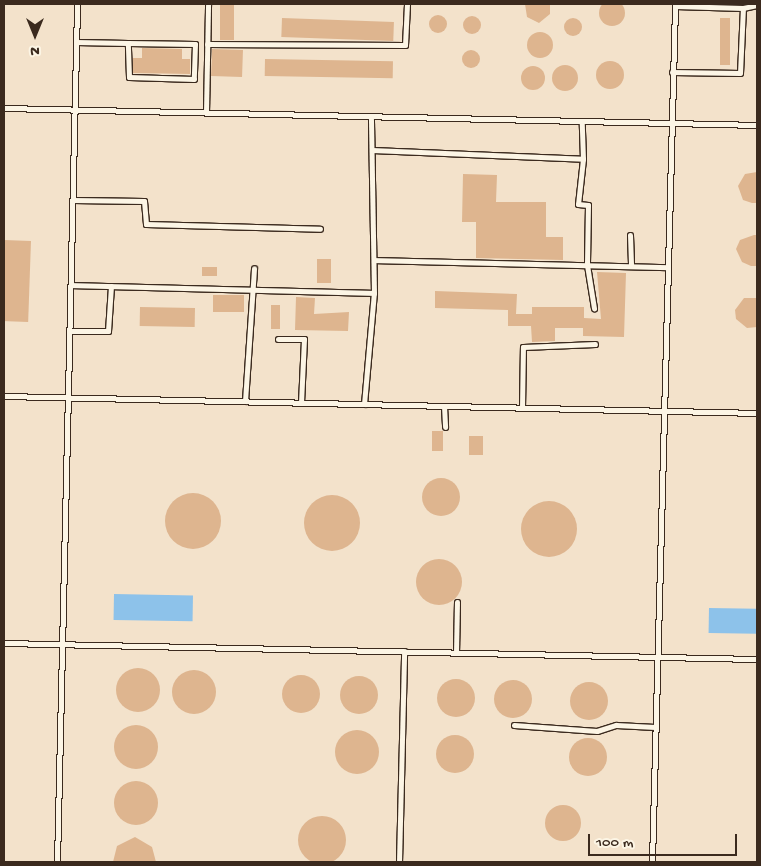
<!DOCTYPE html>
<style>
body{margin:0}
#map{position:relative;width:761px;height:866px;overflow:hidden;background:#f3e2cb;font-family:"Gochi Hand",sans-serif}
div>[style]{position:absolute}
[style*='--x']{left:calc(var(--x)*1px);top:calc(var(--y)*1px);width:calc(var(--w)*1px);rotate:calc(var(--a)*1deg)}
.water>*{inset:0;background:#8dc2ea;transform-origin:0 0}
.building>*{inset:0;background:#deb58f;transform-origin:0 0}
.round{border-radius:50%}
.roads{filter:drop-shadow(1px 0 #3b2a1e) drop-shadow(-1px 0 #3b2a1e) drop-shadow(0 1px #3b2a1e) drop-shadow(0 -1px #3b2a1e)}
.lane>*{height:5px;margin:-2.5px;padding:0 2.5px;transform-origin:2.5px;border-radius:2.5px;background:#fcf5e5}
span{translate:-50% -50%;white-space:nowrap;text-align:center;line-height:1.15;-webkit-text-stroke:5px #fcf5e5;paint-order:stroke}
.frame{position:absolute;inset:0;border:5px solid #3b2a1e;pointer-events:none}
.north{position:absolute;left:10px;top:10px;width:50px;height:50px;-webkit-text-stroke:4px #fcf5e5;paint-order:stroke;rotate:180deg;font-size:14px;font-weight:700;line-height:20px;text-align:center;color:#3b2a1e}
.north::after{content:'';display:block;margin:auto;width:18px;height:22px;background:#3b2a1e;clip-path:polygon(50% 0,100% 100%,50% 72%,0 100%)}
.scale{position:absolute;left:588px;top:834px;width:149px;height:22px;box-sizing:border-box;border:2px solid #3b2a1e;border-top:0;padding-left:6px;font-size:15px;line-height:18px;white-space:nowrap;color:#3b2a1e;-webkit-text-stroke:4px #fcf5e5;paint-order:stroke}
</style>
<div id="map">
<div class="water">
<i style="left:114px;top:594px;width:79px;height:26px;rotate:1deg"></i>
<i style="left:709px;top:608px;width:48px;height:25px;rotate:1deg"></i>
</div>
<div class="building">
<i class="round" style="left:599px;top:0;width:26px;height:26px"></i>
<i style="left:220px;top:4px;width:14px;height:36px"></i>
<i style="clip-path:polygon(525px 4px,550px 4px,550px 14px,539px 23px,527px 17px)"></i>
<i class="round" style="left:429px;top:15px;width:18px;height:18px"></i>
<i class="round" style="left:463px;top:16px;width:18px;height:18px"></i>
<i style="left:282px;top:18px;width:112px;height:19px;rotate:2deg"></i>
<i style="left:720px;top:18px;width:10px;height:47px"></i>
<i class="round" style="left:564px;top:18px;width:18px;height:18px"></i>
<i class="round" style="left:527px;top:32px;width:26px;height:26px"></i>
<i style="clip-path:polygon(142px 48px,182px 49px,182px 59px,190px 59px,190px 74px,133px 73px,133px 58px,142px 58px)"></i>
<i style="left:212px;top:49px;width:31px;height:27px;rotate:2deg"></i>
<i class="round" style="left:462px;top:50px;width:18px;height:18px"></i>
<i style="left:265px;top:59px;width:128px;height:17px;rotate:1deg"></i>
<i class="round" style="left:596px;top:61px;width:28px;height:28px"></i>
<i class="round" style="left:552px;top:65px;width:26px;height:26px"></i>
<i class="round" style="left:521px;top:66px;width:24px;height:24px"></i>
<i style="clip-path:polygon(757px 172px,757px 203px,752px 203px,743px 200px,738px 186px,745px 174px)"></i>
<i style="clip-path:polygon(463px 174px,497px 175px,496px 202px,546px 202px,546px 237px,563px 237px,563px 260px,476px 258px,476px 222px,462px 222px)"></i>
<i style="clip-path:polygon(754px 235px,757px 235px,757px 266px,751px 266px,742px 262px,736px 249px,740px 240px)"></i>
<i style="left:4px;top:240px;width:27px;height:81px;rotate:2deg"></i>
<i style="left:317px;top:259px;width:14px;height:24px"></i>
<i style="left:202px;top:267px;width:15px;height:9px"></i>
<i style="clip-path:polygon(597px 272px,626px 273px,624px 337px,583px 336px,583px 328px,555px 328px,555px 341px,532px 342px,531px 326px,508px 326px,508px 310px,435px 308px,435px 291px,517px 294px,516px 314px,532px 314px,532px 307px,584px 307px,584px 318px,601px 319px)"></i>
<i style="left:213px;top:295px;width:31px;height:17px"></i>
<i style="clip-path:polygon(296px 297px,315px 298px,314px 314px,349px 312px,348px 331px,295px 330px)"></i>
<i style="clip-path:polygon(744px 298px,757px 298px,757px 327px,747px 328px,736px 319px,735px 310px)"></i>
<i style="left:271px;top:305px;width:9px;height:24px"></i>
<i style="left:140px;top:307px;width:55px;height:19px;rotate:1deg"></i>
<i style="left:432px;top:431px;width:11px;height:20px"></i>
<i style="left:469px;top:436px;width:14px;height:19px"></i>
<i class="round" style="left:422px;top:478px;width:38px;height:38px"></i>
<i class="round" style="left:165px;top:493px;width:56px;height:56px"></i>
<i class="round" style="left:304px;top:495px;width:56px;height:56px"></i>
<i class="round" style="left:521px;top:501px;width:56px;height:56px"></i>
<i class="round" style="left:416px;top:559px;width:46px;height:46px"></i>
<i class="round" style="left:116px;top:668px;width:44px;height:44px"></i>
<i class="round" style="left:172px;top:670px;width:44px;height:44px"></i>
<i class="round" style="left:282px;top:675px;width:38px;height:38px"></i>
<i class="round" style="left:340px;top:676px;width:38px;height:38px"></i>
<i class="round" style="left:437px;top:679px;width:38px;height:38px"></i>
<i class="round" style="left:494px;top:680px;width:38px;height:38px"></i>
<i class="round" style="left:570px;top:682px;width:38px;height:38px"></i>
<i class="round" style="left:114px;top:725px;width:44px;height:44px"></i>
<i class="round" style="left:335px;top:730px;width:44px;height:44px"></i>
<i class="round" style="left:436px;top:735px;width:38px;height:38px"></i>
<i class="round" style="left:569px;top:738px;width:38px;height:38px"></i>
<i class="round" style="left:114px;top:781px;width:44px;height:44px"></i>
<i class="round" style="left:545px;top:805px;width:36px;height:36px"></i>
<i class="round" style="left:298px;top:816px;width:48px;height:48px"></i>
<i style="clip-path:polygon(135px 837px,152px 847px,156px 862px,113px 862px,117px 846px)"></i>
</div>
<div class="roads">
<div class="lane">
<i style="--x:743;--y:8;--w:14;--a:-12"></i>
<i style="--x:76;--y:42;--w:52;--a:1.1"></i>
<i style="--x:128;--y:43;--w:67;--a:0.9"></i>
<i style="--x:195;--y:44;--w:35;--a:92"></i>
<i style="--x:194;--y:79;--w:65;--a:-178.2"></i>
<i style="--x:129;--y:77;--w:34;--a:-92"></i>
<i style="--x:207;--y:44;--w:198;--a:0.3"></i>
<i style="--x:405;--y:45;--w:41;--a:-87.2"></i>
<i style="--x:672;--y:72;--w:68;--a:0.8"></i>
<i style="--x:740;--y:73;--w:65;--a:-87.4"></i>
<i style="--x:743;--y:8;--w:68;--a:-178.3"></i>
<i style="--x:4;--y:108;--w:753;--a:1.29"></i>
<i style="--x:206;--y:112;--w:108;--a:-88.9"></i>
<i style="--x:372;--y:150;--w:211;--a:2.4"></i>
<i style="--x:583;--y:159;--w:38;--a:-92"></i>
<i style="--x:583;--y:159;--w:45;--a:96.3"></i>
<i style="--x:578;--y:204;--w:10;--a:6"></i>
<i style="--x:588;--y:205;--w:60;--a:91"></i>
<i style="--x:587;--y:265;--w:44;--a:80.8"></i>
<i style="--x:73;--y:200;--w:71;--a:0.8"></i>
<i style="--x:144;--y:201;--w:23;--a:85"></i>
<i style="--x:146;--y:224;--w:174;--a:1.6"></i>
<i style="--x:630;--y:235;--w:31;--a:88"></i>
<i style="--x:374;--y:260;--w:293;--a:1.4"></i>
<i style="--x:71;--y:285;--w:303;--a:1.5"></i>
<i style="--x:374;--y:293;--w:177;--a:-91"></i>
<i style="--x:70;--y:331;--w:38;--a:0"></i>
<i style="--x:108;--y:331;--w:45;--a:-86.2"></i>
<i style="--x:278;--y:339;--w:26;--a:0"></i>
<i style="--x:304;--y:339;--w:63;--a:92.7"></i>
<i style="--x:4;--y:396;--w:753;--a:1.29"></i>
<i style="--x:245;--y:401;--w:133;--a:-86.1"></i>
<i style="--x:364;--y:404;--w:111;--a:-84.9"></i>
<i style="--x:444;--y:406;--w:21;--a:87"></i>
<i style="--x:522;--y:408;--w:61;--a:-89.1"></i>
<i style="--x:523;--y:347;--w:72;--a:-2.4"></i>
<i style="--x:4;--y:643;--w:753;--a:1.22"></i>
<i style="--x:456;--y:653;--w:51;--a:-88.9"></i>
<i style="--x:514;--y:725;--w:83;--a:4.1"></i>
<i style="--x:597;--y:731;--w:20;--a:-18"></i>
<i style="--x:616;--y:725;--w:39;--a:3"></i>
<i style="--x:57;--y:862;--w:858;--a:-88.66"></i>
<i style="--x:399;--y:862;--w:211;--a:-88.6"></i>
<i style="--x:652;--y:862;--w:858;--a:-88.46"></i>
</div>
</div>
<div class="frame"></div>
<div class="north">N</div>
<div class="scale">100 m</div>
</div>
